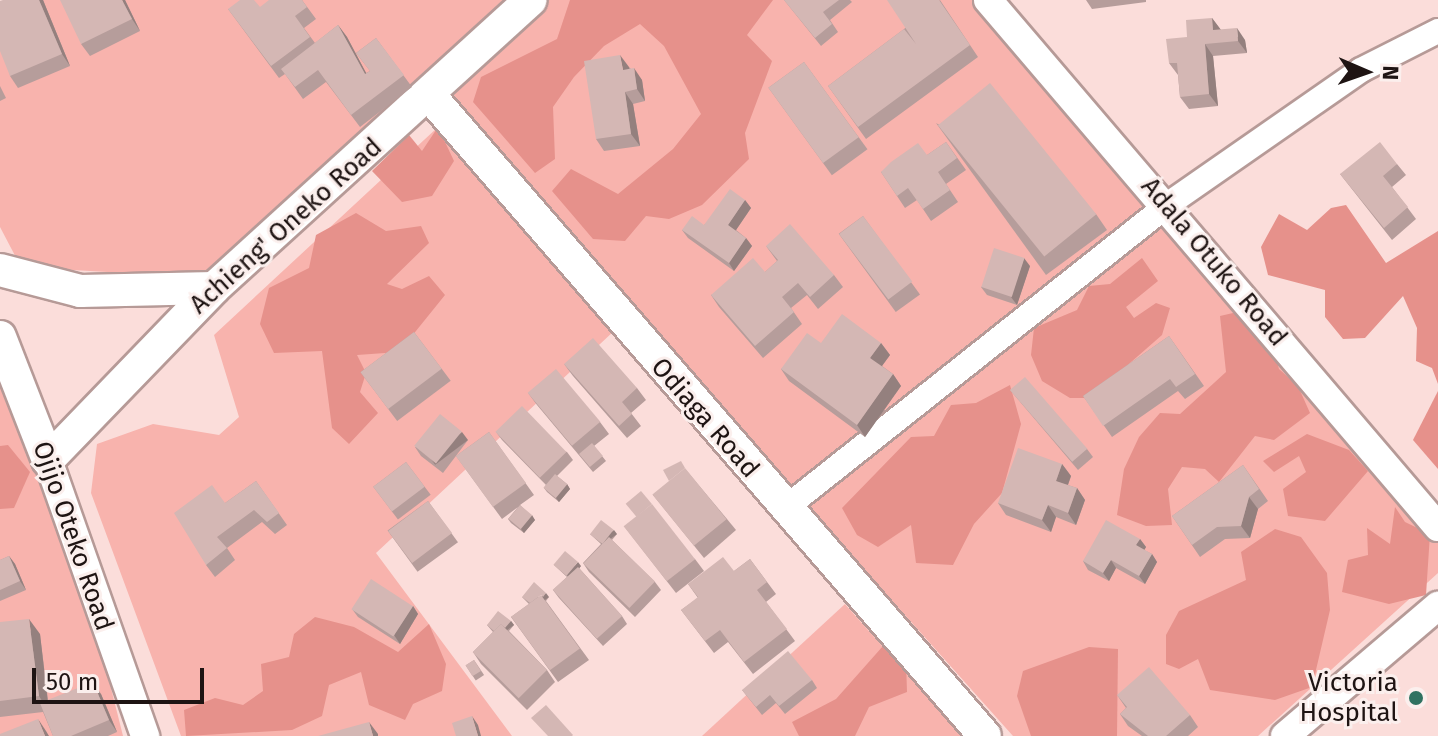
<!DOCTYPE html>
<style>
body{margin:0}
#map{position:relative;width:1438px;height:736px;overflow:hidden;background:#fbddda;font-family:"Fira Sans",sans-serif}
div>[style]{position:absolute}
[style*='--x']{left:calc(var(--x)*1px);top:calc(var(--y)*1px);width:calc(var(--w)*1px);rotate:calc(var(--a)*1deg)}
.green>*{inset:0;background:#f8b3ad}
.forest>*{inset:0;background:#e6918b}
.roads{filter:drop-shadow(2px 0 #b69a97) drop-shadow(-2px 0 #b69a97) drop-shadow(0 2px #b69a97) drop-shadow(0 -2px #b69a97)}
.minor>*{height:24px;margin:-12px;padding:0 12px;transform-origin:12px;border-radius:12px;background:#fff}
.tertiary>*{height:28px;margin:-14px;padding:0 14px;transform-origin:14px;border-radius:14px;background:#fff}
.secondary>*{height:32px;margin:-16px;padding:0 16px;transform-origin:16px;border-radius:16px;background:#fff}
.wall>*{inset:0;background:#b69d9b;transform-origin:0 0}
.shaded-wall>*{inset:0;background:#94807e;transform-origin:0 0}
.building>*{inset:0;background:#d4b7b4;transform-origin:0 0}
.dots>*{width:22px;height:22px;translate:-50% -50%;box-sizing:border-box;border:4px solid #fbefed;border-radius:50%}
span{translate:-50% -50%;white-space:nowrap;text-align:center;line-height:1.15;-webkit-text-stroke:6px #fbefed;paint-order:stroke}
.street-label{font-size:26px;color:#1e1413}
.poi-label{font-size:26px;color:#1e1413}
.right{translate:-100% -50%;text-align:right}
.north{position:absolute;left:1326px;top:32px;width:80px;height:80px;-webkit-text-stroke:6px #fbefed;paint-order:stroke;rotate:92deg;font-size:22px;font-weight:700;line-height:32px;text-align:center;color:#1e1413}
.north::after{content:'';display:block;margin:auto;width:28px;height:36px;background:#1e1413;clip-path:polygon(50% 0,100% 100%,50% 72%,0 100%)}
.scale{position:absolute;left:32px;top:668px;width:172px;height:36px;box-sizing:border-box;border:4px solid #1e1413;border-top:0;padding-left:10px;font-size:24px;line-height:28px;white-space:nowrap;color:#1e1413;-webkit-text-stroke:6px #fbefed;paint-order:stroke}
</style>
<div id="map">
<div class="green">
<i style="clip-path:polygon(6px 0,992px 0,1438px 543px,1438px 573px,1258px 736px,1013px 736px,426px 79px,211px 278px,21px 267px,0 227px,0 3px)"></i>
<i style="clip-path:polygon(438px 127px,614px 331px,376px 553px,512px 736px,181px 736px,91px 493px,97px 444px,153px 424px,219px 435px,239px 417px,214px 335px)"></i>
<i style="clip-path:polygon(0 363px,71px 529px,123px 736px,0 736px)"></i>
<i style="clip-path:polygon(845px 604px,962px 736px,702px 736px)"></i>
</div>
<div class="forest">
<i style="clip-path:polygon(570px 0,773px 0,747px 35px,772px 61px,745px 133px,749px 159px,702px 205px,669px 219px,646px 216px,625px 241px,593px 239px,552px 191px,571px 169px,618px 194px,673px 149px,701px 114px,664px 46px,640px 24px,604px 46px,574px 77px,553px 107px,555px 159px,535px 173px,473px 102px,481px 77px,557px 39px)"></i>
<i style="clip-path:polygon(438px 127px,454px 161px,432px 196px,402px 202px,372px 171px,409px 135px,422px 151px)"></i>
<i style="clip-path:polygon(1346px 205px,1386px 263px,1438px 231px,1438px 384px,1432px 368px,1416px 361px,1417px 328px,1403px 296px,1365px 338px,1343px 339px,1325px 317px,1325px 290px,1268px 275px,1261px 247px,1279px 214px,1307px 230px,1331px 208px)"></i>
<i style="clip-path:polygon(356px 213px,386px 231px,421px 226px,429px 243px,387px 284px,402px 289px,429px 276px,445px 295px,399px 352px,357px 355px,366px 373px,360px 392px,378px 413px,349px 444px,332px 428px,322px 351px,274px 353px,260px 324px,269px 288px,309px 268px,316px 235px)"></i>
<i style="clip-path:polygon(1142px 258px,1158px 281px,1126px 307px,1134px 318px,1156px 303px,1170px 308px,1162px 335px,1090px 398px,1070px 398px,1042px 381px,1031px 355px,1034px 328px,1077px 310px,1089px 286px,1110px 284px)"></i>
<i style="clip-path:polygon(1246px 310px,1267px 324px,1279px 369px,1298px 386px,1310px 413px,1274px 440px,1255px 436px,1219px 482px,1205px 469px,1182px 467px,1168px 489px,1172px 525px,1146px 526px,1117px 515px,1124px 469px,1139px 437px,1160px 413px,1180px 414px,1226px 372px,1220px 316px)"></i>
<i style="clip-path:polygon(1010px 385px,1021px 424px,1002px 493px,974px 524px,953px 565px,916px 563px,911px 525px,878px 547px,857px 535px,842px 508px,911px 437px,934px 436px,951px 405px,976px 403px)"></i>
<i style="clip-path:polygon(1438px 391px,1438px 469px,1413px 440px)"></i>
<i style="clip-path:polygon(1307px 434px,1349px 450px,1368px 471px,1325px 521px,1288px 516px,1283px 489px,1306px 472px,1299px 456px,1274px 472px,1263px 461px)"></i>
<i style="clip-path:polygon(8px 445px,30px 472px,14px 508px,0 509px,0 446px)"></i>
<i style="clip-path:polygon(1395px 507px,1405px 522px,1430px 534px,1426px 595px,1389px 604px,1342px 592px,1348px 560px,1368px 555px,1367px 528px,1390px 544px)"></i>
<i style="clip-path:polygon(1275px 529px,1301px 537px,1327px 573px,1330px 610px,1312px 687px,1275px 700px,1210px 690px,1198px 659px,1179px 669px,1166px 664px,1166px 635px,1179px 611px,1246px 580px,1241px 552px)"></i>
<i style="clip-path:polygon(315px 617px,354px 627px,398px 652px,429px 624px,446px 664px,442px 691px,413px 704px,405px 720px,369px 705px,361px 672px,329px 685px,322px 716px,292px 730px,186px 736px,184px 710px,215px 698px,243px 705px,263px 691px,261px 664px,289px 657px,294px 634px)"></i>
<i style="clip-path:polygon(883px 646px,906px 661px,907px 692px,869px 707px,855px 736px,799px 736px,792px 722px,836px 699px)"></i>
<i style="clip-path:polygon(1089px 647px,1118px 649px,1117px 736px,1031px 736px,1017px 696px,1023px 671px)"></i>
</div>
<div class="roads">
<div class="minor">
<i style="--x:784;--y:509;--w:489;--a:-38.4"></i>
<i style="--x:1167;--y:205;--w:236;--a:-34.8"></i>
<i style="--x:1361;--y:70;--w:86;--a:-26.9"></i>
</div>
<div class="tertiary">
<i style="--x:988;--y:0;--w:693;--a:49.51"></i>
<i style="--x:48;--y:460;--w:293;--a:70.6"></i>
<i style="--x:1285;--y:736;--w:201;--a:-40.4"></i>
</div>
<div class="secondary">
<i style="--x:430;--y:96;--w:847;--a:49.07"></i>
<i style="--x:0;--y:270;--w:83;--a:14.7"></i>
<i style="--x:80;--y:291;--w:134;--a:-1.3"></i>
<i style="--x:0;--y:337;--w:132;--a:68.7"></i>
<i style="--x:48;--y:460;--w:239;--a:-46"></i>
<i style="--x:214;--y:288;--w:428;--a:-42.3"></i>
</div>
</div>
<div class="wall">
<i style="clip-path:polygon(3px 0,43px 0,70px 66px,18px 88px,10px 76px)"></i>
<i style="clip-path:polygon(125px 0,140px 31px,90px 56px,81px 44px)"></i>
<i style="clip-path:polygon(302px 0,316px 19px,304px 28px,315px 43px,338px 25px,347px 37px,366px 73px,370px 71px,356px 53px,376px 38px,412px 87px,360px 127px,326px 82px,303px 99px,285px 74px,279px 78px,228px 9px,260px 7px)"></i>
<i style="clip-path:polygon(784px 0,850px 0,852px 2px,830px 20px,838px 32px,821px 46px)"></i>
<i style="clip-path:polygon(940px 0,978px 57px,866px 139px,828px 86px,904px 29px)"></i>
<i style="clip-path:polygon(1086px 0,1146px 0,1146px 2px,1092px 9px)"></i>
<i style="clip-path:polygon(1212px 18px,1221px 30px,1245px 40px,1247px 53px,1213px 56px,1218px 106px,1189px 109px,1180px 97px,1178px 75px,1169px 63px)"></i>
<i style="left:804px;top:62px;width:108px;height:44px;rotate:54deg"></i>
<i style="clip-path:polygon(629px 67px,642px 80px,645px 101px,633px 104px,640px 146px,604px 151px,596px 139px)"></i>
<i style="clip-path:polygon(0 86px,6px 98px,0 101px)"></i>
<i style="clip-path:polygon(936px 123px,1096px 214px,1107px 230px,1046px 275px)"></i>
<i style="clip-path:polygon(946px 142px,966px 170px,946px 184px,958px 202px,931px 221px,917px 200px,905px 208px,881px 172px,927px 155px)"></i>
<i style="clip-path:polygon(1397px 164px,1406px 175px,1392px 187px,1416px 219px,1392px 240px,1340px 174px)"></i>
<i style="clip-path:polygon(745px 200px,751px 208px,736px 230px,746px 238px,752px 246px,734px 271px,688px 238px,682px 230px,704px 225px)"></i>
<i style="left:863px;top:216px;width:97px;height:30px;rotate:54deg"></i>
<i style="clip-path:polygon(766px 246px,834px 275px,843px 287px,818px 309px,807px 295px,791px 308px,802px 324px,763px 358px,719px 307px,711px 295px,765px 272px,777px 261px)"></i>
<i style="clip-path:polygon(1030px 266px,1017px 305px,987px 295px,981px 287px)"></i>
<i style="left:414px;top:332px;width:61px;height:67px;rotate:53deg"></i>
<i style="clip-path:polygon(1169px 336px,1204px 386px,1185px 399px,1178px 391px,1112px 437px,1083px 396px)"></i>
<i style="clip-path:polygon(821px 343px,881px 343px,890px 355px,882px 366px,893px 374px,901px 386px,865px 437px,789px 381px,781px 369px)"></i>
<i style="clip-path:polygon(564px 364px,637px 388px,646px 400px,631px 413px,641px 426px,627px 438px,573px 376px)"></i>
<i style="clip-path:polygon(1010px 390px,1087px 449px,1093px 457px,1078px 470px)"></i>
<i style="clip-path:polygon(528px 393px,600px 422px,609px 434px,594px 446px,606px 461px,593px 472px,537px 405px)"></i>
<i style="clip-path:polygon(489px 432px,534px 495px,520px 505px,535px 520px,524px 533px,511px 523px,508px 519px,518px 507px,502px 519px,456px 456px)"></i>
<i style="clip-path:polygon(496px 432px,567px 452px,573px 460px,557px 476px,567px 484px,570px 489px,559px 502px,547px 492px,544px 488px,546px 485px,502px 440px)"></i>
<i style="clip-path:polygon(468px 440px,443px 473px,421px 456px,415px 447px)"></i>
<i style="left:406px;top:462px;width:41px;height:41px;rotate:53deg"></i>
<i style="clip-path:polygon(1062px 464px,1071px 476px,1068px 485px,1077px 488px,1085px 500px,1076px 525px,1056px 517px,1051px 532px,1006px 515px,998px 503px)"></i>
<i style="clip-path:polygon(1243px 465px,1268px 501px,1258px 509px,1250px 538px,1225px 539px,1200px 557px,1172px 516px)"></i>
<i style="clip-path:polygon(686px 470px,727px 519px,736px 530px,704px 558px,653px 495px)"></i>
<i style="clip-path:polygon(256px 481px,287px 525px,275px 534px,262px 522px,227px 548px,235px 560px,215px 577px,206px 565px,225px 503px)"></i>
<i style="left:428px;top:501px;width:51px;height:50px;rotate:54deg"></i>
<i style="clip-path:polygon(624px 526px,695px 559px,704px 571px,676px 593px)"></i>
<i style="clip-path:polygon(590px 534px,617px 534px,612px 540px,655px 582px,661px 590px,635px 617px,589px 572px,583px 563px,601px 544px)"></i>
<i style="clip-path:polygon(1140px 539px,1146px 547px,1144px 550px,1152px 554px,1157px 562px,1145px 584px,1116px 568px,1109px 581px,1088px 570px,1083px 561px)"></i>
<i style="clip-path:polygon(9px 556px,15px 564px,26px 590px,0 601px,0 560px)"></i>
<i style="clip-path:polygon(750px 559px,776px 594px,766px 602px,795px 641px,753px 674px,728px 642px,714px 653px,681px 610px,698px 598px,688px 584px,734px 571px)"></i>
<i style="clip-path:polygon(554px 565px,581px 566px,579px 568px,622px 616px,627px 624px,603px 646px,559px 598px,553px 590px,567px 577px)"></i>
<i style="clip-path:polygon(522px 597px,549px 597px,546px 601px,589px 660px,558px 682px,511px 617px,529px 604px)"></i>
<i style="clip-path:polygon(413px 606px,418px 614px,400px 644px,358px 617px,352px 609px)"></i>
<i style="clip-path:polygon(511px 621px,514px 625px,509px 631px,547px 670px,555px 682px,527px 710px,481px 664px,473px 652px,493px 632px,487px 625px)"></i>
<i style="clip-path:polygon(0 622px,40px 634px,48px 700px,101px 694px,117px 732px,108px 736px,53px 736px,43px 712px,0 717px)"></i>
<i style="left:474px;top:660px;width:18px;height:10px;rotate:56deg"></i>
<i style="clip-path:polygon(812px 680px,817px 688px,785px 714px,776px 703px,762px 715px,742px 690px)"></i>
<i style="clip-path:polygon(1117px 695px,1190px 715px,1198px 727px,1188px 736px,1142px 736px,1128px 726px,1120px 714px,1126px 708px)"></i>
</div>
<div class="shaded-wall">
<i style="clip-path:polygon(39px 0,43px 0,70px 66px,62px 54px)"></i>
<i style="clip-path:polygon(122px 0,125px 0,140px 31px,132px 19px)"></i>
<i style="clip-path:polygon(1212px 18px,1221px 30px,1213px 30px)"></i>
<i style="clip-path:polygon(338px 25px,347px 37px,373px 86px,365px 74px)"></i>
<i style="clip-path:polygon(1237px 28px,1245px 40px,1247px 53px,1238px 41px)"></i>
<i style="clip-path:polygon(1205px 44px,1213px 56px,1218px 106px,1209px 94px)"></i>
<i style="clip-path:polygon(620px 55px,629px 67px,631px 82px,623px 70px)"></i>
<i style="clip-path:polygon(634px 68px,642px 80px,645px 101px,637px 89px)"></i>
<i style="clip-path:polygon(625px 92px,633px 104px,640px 146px,631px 134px)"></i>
<i style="clip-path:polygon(745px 200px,751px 208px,734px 233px,728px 225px)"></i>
<i style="clip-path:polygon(746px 238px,752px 246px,734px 271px,729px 263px)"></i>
<i style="clip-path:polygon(1024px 258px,1030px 266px,1017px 305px,1011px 297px)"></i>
<i style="clip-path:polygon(881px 343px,890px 355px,879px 370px,870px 358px)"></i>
<i style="clip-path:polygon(893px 374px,901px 386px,865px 437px,857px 425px)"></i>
<i style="left:462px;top:432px;width:10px;height:41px;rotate:53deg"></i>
<i style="clip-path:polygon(1062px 464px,1071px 476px,1065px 493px,1056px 481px)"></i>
<i style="clip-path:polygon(567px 484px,570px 489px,559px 502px,556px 498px)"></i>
<i style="clip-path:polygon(1077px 488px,1085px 500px,1076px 525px,1068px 513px)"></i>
<i style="clip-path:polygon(1249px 497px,1258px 509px,1250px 538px,1241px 526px)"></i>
<i style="clip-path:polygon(1048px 505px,1056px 517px,1051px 532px,1042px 520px)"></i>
<i style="clip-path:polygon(532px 515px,535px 520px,524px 533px,521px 529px)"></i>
<i style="left:614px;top:530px;width:5px;height:18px;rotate:53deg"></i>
<i style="clip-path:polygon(1140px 539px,1146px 547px,1142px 554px,1136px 545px)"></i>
<i style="clip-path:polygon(1152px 554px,1157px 562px,1145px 584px,1139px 576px)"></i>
<i style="clip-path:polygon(9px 556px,15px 564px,26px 590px,20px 581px)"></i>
<i style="clip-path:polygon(1111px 560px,1116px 568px,1109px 581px,1103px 573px)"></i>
<i style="clip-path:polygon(578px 562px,581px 566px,570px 580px,567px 575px)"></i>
<i style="left:546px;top:593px;width:5px;height:18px;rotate:53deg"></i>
<i style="clip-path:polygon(413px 606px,418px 614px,400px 644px,394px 635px)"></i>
<i style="clip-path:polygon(29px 619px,40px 634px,49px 712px,39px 696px)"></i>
<i style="left:511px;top:621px;width:5px;height:18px;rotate:53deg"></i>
<i style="clip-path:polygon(93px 682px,101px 694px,117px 732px,109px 720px)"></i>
<i style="clip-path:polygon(472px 716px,478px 725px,481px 736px,478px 736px)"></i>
<i style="clip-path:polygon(38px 719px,46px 731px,49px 736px,45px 736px)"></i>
<i style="clip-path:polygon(369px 722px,378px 734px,378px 736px,373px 736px)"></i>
</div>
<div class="building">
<i style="clip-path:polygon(3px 0,39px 0,62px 54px,10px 76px,0 51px,0 1px)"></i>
<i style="clip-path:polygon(60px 0,122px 0,132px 19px,81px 44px)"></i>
<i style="clip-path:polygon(240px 0,254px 0,260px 7px,269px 0,302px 0,307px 7px,295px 16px,310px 37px,271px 66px,228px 9px)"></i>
<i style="clip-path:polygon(784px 0,839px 0,823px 12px,832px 24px,815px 38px)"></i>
<i style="clip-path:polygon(887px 0,939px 0,970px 45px,858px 127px,828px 86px,904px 29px,916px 44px)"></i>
<i style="clip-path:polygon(1212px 18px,1213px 30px,1237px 28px,1238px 41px,1205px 44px,1209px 94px,1180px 97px,1177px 63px,1169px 63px,1166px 39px,1187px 37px,1186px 20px)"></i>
<i style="clip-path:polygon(338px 25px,365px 74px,370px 71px,356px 53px,376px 38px,404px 75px,351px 115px,318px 70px,295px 87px,281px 69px)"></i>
<i style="clip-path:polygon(620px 55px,623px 70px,634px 68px,637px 89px,625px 92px,631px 134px,596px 139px,584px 61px)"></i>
<i style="left:804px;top:62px;width:93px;height:44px;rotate:54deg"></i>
<i style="left:990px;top:83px;width:169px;height:67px;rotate:51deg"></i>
<i style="clip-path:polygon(946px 142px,957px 158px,938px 172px,950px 190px,923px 209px,908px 188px,897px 196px,881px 172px,891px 162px,918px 143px,927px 155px)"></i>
<i style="clip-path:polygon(1380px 142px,1397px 164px,1383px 176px,1408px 207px,1384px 228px,1340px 174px)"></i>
<i style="clip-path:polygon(730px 189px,745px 200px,728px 225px,746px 238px,729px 263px,682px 230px,692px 216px,704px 225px)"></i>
<i style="left:863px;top:216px;width:82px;height:30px;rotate:53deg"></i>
<i style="clip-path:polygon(790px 224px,834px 275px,810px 297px,798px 283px,782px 297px,794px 312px,755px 346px,711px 295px,753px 258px,765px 272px,778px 260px,766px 246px)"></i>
<i style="left:994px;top:248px;width:32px;height:41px;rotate:18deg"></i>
<i style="clip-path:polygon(842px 314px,881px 343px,870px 358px,893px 374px,857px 425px,781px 369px,807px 333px,821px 343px)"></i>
<i style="left:414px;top:332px;width:46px;height:67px;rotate:53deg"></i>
<i style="clip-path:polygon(1169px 336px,1195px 374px,1176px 387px,1170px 379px,1103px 426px,1083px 396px)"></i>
<i style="clip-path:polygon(593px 338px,637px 388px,622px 402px,632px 414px,619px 426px,564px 364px)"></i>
<i style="left:556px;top:369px;width:69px;height:37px;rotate:50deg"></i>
<i style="left:1025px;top:377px;width:95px;height:20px;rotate:49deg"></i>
<i style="left:522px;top:406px;width:64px;height:37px;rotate:46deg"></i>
<i style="left:440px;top:414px;width:28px;height:41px;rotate:39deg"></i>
<i style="left:489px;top:432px;width:63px;height:41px;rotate:54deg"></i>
<i style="left:592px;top:443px;width:17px;height:17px;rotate:50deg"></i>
<i style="clip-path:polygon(1018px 448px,1062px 464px,1056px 481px,1077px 488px,1068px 513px,1048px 505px,1042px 520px,998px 503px)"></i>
<i style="clip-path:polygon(681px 461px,685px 468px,669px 481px,663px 470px)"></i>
<i style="left:406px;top:462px;width:31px;height:41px;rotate:53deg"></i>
<i style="clip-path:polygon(1243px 465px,1259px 489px,1249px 497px,1241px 526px,1217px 527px,1192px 545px,1172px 516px)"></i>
<i style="left:685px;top:468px;width:66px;height:42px;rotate:51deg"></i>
<i style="left:555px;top:474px;width:16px;height:18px;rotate:40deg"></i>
<i style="clip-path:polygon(256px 481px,279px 513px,267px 522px,254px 510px,217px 537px,227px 548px,206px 565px,174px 513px,212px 485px,225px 503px)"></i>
<i style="left:641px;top:491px;width:17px;height:20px;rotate:50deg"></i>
<i style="left:428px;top:501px;width:40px;height:50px;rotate:53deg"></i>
<i style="left:652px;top:504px;width:70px;height:36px;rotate:52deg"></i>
<i style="left:520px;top:505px;width:16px;height:18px;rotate:40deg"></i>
<i style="left:601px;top:520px;width:16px;height:18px;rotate:38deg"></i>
<i style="clip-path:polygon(1106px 520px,1140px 539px,1136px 545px,1152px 554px,1139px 576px,1111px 560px,1103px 573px,1083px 561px)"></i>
<i style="left:609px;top:537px;width:64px;height:37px;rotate:44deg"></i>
<i style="left:565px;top:551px;width:17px;height:18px;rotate:40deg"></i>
<i style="clip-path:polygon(9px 556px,20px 581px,0 590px,0 560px)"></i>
<i style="clip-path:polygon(723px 557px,734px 571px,750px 559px,767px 582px,757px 590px,787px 629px,744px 662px,720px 630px,705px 641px,681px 610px,698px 597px,688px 584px)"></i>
<i style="left:578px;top:567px;width:66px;height:34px;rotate:48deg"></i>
<i style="left:371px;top:579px;width:50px;height:36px;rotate:33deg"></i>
<i style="clip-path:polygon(534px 582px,546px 593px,543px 597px,541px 595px,530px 603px,522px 597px)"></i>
<i style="left:541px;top:595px;width:66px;height:37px;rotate:54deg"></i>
<i style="clip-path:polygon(498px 611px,511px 621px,505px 628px,501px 624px,494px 631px,487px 625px)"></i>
<i style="clip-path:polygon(29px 619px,39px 696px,0 701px,0 622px)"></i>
<i style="left:501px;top:624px;width:65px;height:40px;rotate:45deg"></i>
<i style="clip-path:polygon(788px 651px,812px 680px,779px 706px,770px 695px,756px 707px,742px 690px)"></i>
<i style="left:474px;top:660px;width:13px;height:10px;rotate:58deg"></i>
<i style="clip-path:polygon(1149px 667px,1190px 715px,1166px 736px,1148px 736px,1120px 714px,1127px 707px,1117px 695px)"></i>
<i style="clip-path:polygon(93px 682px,109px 720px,71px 736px,53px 736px,40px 703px)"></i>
<i style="clip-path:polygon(546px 705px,573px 735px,572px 736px,548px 736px,531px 718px)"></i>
<i style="clip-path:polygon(472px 716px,478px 736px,456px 736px,452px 723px)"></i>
<i style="clip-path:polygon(38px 719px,45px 736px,0 736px,0 734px)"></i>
<i style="clip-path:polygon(369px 722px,373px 736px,318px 736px)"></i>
</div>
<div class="dots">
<i style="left:1416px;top:698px;background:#307261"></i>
</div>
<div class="street-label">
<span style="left:286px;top:226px;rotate:-42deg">Achieng' Oneko Road</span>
<span style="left:1214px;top:262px;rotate:50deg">Adala Otuko Road</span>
<span style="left:705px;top:418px;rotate:49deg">Odiaga Road</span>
<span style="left:73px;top:536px;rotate:71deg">Ojijo Oteko Road</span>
</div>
<div class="poi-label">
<span class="right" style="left:1398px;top:698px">Victoria<br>Hospital</span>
</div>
<div class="north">N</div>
<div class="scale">50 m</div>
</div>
